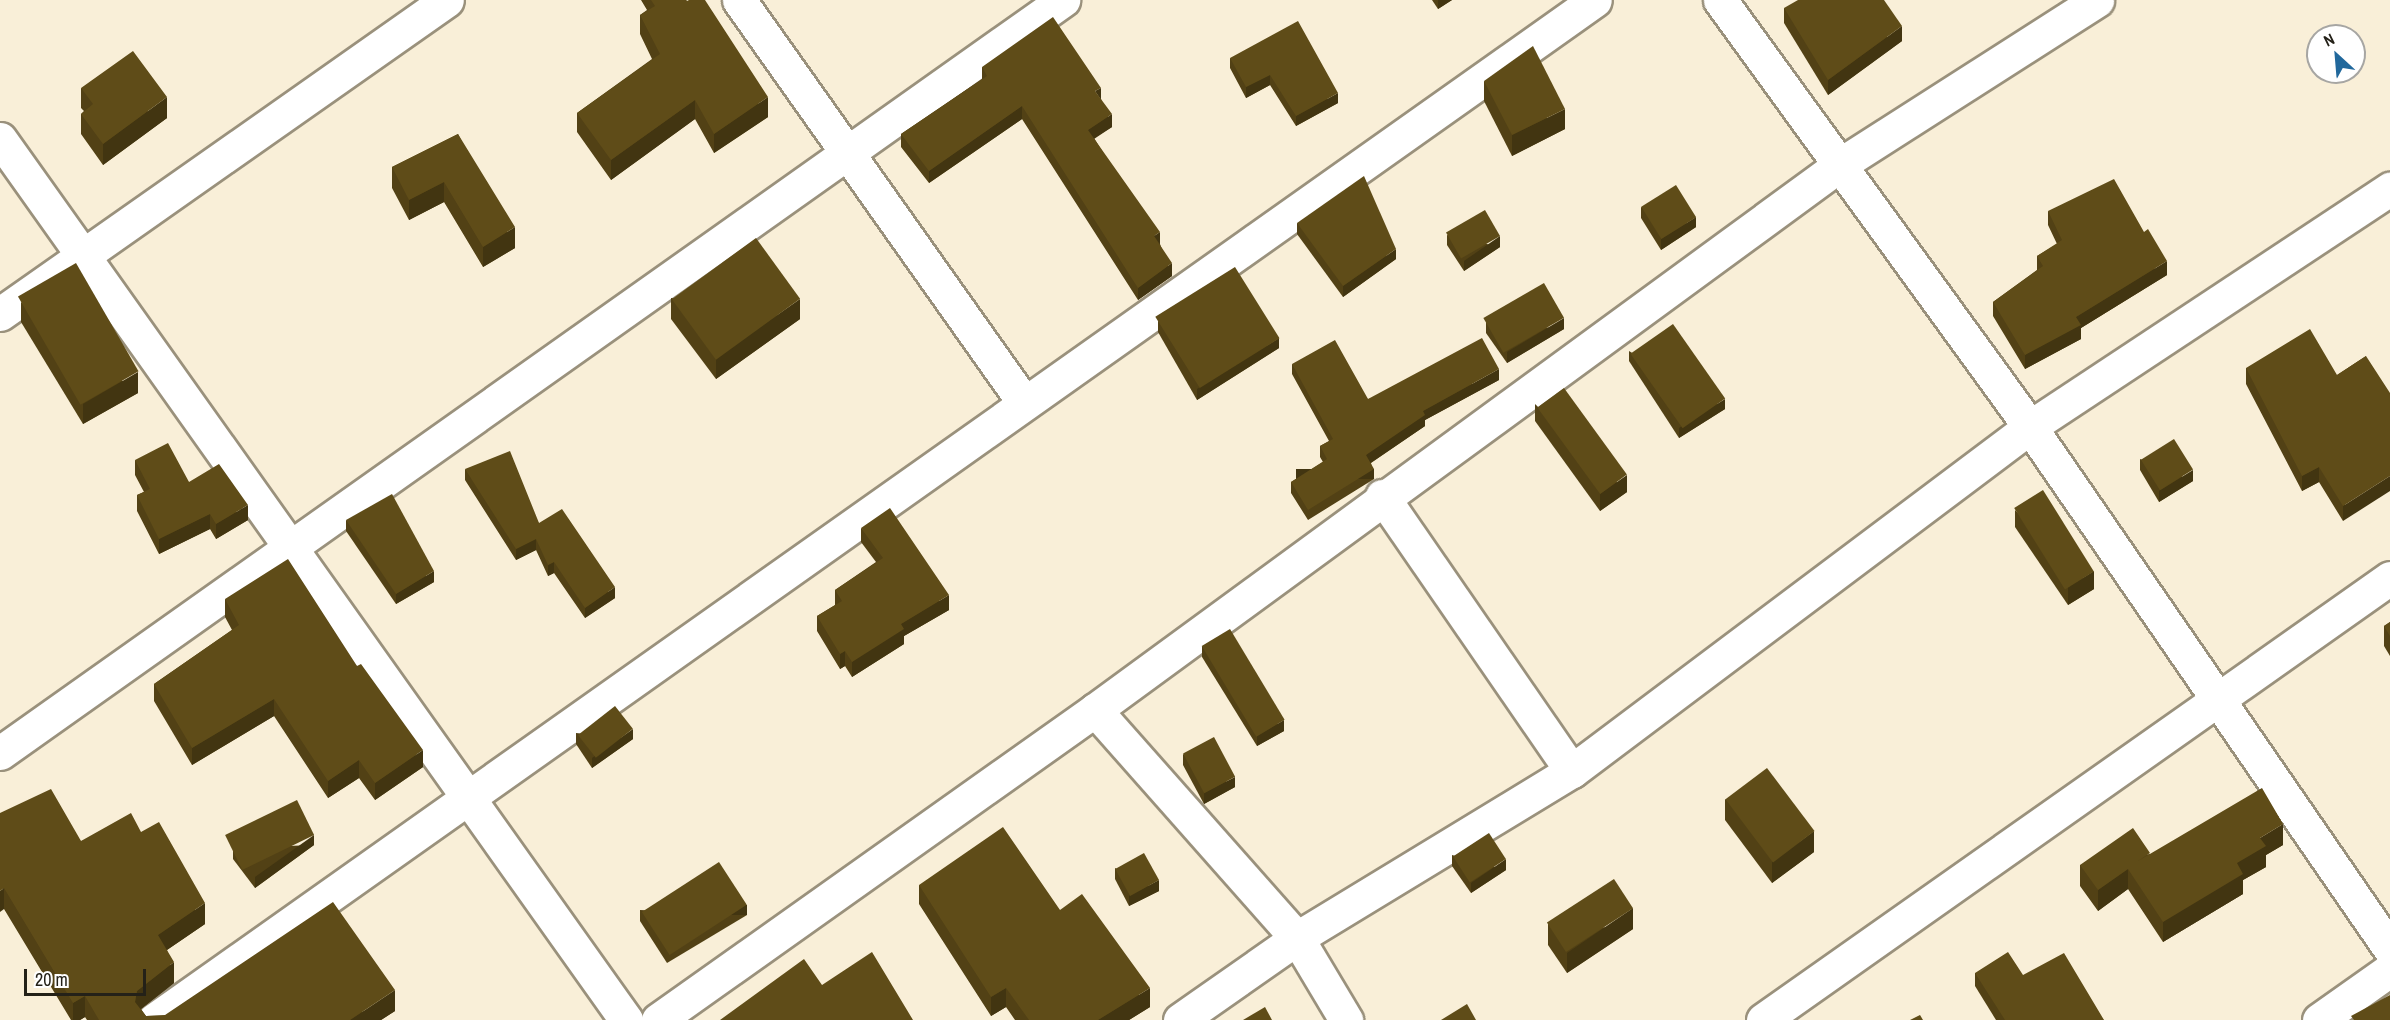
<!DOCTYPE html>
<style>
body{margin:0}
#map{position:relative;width:2390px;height:1020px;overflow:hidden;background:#f9efd8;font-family:"Archivo Narrow",sans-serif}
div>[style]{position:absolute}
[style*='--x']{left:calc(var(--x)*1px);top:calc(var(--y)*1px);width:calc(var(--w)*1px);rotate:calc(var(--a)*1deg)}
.roads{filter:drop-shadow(2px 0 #9a917c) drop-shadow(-2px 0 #9a917c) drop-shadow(0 2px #9a917c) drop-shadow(0 -2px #9a917c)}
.street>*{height:33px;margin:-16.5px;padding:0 16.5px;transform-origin:16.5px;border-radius:16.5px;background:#fff}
.wall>*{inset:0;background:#524115}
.shaded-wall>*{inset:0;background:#423511;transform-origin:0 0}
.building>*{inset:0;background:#5f4c18;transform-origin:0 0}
span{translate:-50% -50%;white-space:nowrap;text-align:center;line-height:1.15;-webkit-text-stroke:6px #fff;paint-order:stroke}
.north{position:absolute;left:2306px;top:24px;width:60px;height:60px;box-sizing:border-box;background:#fff;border:2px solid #a7a6a3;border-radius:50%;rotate:334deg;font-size:16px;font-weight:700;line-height:24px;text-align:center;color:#242118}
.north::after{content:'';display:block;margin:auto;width:21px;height:27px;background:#21689c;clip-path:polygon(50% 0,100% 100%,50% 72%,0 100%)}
.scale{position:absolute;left:24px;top:969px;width:122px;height:27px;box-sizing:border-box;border:3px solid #242118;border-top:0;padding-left:8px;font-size:18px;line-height:21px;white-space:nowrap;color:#242118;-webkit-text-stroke:4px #fff;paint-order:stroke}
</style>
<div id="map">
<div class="roads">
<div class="street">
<i style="--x:739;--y:0;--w:494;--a:54.7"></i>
<i style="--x:1720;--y:0;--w:528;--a:54.02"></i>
<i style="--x:2030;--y:427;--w:634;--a:55.41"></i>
<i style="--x:0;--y:139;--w:1081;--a:54.6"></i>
<i style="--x:0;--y:314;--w:546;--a:-35.09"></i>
<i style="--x:1382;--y:496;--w:334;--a:55.4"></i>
<i style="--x:1095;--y:710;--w:305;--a:48.5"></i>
<i style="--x:1297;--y:938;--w:96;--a:59.1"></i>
<i style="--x:0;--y:753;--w:1303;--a:-35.31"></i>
<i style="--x:154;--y:1020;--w:1765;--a:-35.29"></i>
<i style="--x:658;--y:1020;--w:536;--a:-35.35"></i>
<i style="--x:1095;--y:710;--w:924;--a:-36.2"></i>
<i style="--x:1841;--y:164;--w:304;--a:-32.6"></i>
<i style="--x:1180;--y:1020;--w:143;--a:-35"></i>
<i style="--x:1297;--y:938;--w:322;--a:-31.3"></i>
<i style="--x:1572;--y:771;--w:573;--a:-36.91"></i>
<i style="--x:2030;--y:427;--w:432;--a:-33.5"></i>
<i style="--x:1763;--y:1020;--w:767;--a:-35.18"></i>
<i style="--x:2319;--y:1020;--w:87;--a:-35.2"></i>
</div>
</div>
<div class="wall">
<i style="clip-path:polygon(641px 0,686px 0,768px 117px,714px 153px,695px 119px,611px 180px,577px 132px,577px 113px,652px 59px,640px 34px,640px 15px,647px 10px)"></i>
<i style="clip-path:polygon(1432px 0,1452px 0,1438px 9px)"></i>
<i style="clip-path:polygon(1784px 8px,1902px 41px,1828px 95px,1784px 23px)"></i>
<i style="clip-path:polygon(1230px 58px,1338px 103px,1296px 126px,1270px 85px,1246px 98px,1230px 68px)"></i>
<i style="clip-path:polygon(982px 67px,1101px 99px,1112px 127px,1094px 138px,1160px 244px,1172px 276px,1138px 300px,1022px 119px,929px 183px,901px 147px,901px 134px,982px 79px)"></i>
<i style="clip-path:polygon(1484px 81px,1565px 129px,1512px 156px,1484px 101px)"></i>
<i style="clip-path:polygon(81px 88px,167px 118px,103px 165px,81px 134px,81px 114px,84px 111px,81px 108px)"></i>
<i style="clip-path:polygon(458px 134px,515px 248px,483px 267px,444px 202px,409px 220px,392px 188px,392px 167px)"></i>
<i style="clip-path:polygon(1641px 207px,1696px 227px,1661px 250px,1641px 218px)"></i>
<i style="clip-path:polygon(2048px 211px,2167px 275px,2081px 328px,2081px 339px,2025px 369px,1993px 316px,1993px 302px,2037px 270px,2037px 256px,2057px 244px,2048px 225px)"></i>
<i style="clip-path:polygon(1297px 223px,1396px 259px,1343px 297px,1297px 234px)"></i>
<i style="clip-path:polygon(1447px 235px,1500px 247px,1464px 271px,1447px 245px)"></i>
<i style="clip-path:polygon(671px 298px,800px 319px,716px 379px,671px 319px)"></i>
<i style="clip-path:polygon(21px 302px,138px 393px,83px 424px,21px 322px)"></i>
<i style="clip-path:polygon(1158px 321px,1279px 348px,1197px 400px,1158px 332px)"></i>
<i style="clip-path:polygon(1486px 322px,1564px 329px,1507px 363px,1486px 333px)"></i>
<i style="clip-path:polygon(1629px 351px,1725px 409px,1679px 438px,1629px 361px)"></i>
<i style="clip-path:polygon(2366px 356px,2343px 521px,2319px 482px,2302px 491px,2246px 384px,2246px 368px,2337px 375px)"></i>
<i style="clip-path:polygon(1292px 364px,1368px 399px,1499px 380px,1425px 420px,1425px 426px,1371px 463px,1374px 479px,1308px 520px,1291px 493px,1291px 482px,1323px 462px,1320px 457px,1320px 446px,1329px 441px,1292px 374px)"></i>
<i style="clip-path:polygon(1535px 404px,1627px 492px,1600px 511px,1535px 421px)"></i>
<i style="clip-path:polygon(2140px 459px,2193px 481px,2159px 502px,2140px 470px)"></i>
<i style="clip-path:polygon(135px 460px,189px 482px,248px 520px,216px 539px,210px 529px,159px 554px,137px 511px,137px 495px,144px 492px,135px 475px)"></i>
<i style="clip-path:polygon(465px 469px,539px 523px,615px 598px,585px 618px,554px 573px,548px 576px,536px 550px,516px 560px,465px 480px)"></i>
<i style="clip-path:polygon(2015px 510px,2094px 589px,2068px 605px,2015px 527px)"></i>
<i style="clip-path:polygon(346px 520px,434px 582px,396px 604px,346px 531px)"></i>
<i style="clip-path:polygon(861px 528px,949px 610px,904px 636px,904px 644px,852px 677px,845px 666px,840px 669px,817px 631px,817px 616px,835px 605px,835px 590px,876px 562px,861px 542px)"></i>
<i style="clip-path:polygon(225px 599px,357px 666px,423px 767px,375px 800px,359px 778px,328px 798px,274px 716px,192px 765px,154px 701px,154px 684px,232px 630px,225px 617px)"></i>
<i style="clip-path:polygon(2390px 622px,2390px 656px,2384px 646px,2384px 626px)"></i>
<i style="clip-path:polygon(1202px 646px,1284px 731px,1257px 746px,1202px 657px)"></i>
<i style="clip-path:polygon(576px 733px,633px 739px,592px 768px,576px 744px)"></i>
<i style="clip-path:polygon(1183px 754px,1235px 787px,1204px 804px,1183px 765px)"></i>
<i style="clip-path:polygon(1725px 799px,1814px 852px,1772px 883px,1725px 820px)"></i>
<i style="clip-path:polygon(0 813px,81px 841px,141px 832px,205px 924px,167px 950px,174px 983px,141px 1009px,146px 1016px,395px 1011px,381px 1020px,87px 1020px,85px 1017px,80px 1020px,71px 1020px,4px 909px)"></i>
<i style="clip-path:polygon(314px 845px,255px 888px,233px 859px,233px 848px)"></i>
<i style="clip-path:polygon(2283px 845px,2266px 855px,2266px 867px,2243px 880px,2243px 894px,2163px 942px,2128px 889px,2098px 911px,2080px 886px,2080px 865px,2150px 854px)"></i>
<i style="clip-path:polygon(1452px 855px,1506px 870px,1471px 893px,1452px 866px)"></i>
<i style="clip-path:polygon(1115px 868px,1159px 891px,1129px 906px,1115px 879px)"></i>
<i style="clip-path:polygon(919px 885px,1060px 910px,1150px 1007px,1129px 1020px,1015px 1020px,1006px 1007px,991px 1016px,919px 904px)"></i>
<i style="clip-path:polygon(640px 910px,747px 915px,667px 963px,640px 921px)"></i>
<i style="clip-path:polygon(1548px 924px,1633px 929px,1567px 973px,1548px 945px)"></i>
<i style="clip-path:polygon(1975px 973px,2023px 975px,2104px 1020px,1996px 1020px,1975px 986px)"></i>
</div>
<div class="shaded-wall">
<i style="clip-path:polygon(1438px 0,1452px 0,1438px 9px)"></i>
<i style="clip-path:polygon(1902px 26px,1902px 41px,1828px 95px,1828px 80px)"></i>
<i style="clip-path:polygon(1270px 75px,1270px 85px,1246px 98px,1246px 87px)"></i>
<i style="clip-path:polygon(1101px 88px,1101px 100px,1095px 91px)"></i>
<i style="clip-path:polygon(1338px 93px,1338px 103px,1296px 126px,1296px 116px)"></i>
<i style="clip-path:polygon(167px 97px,167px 118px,103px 165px,103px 144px)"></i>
<i style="clip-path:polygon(768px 97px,768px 117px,714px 153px,714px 134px)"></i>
<i style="clip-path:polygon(695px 100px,695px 119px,611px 180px,611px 160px)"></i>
<i style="clip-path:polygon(1022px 106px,1022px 119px,929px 183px,929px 171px)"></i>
<i style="clip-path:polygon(1565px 109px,1565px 129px,1512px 156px,1512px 135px)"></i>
<i style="clip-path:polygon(1112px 114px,1112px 127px,1088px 143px,1088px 130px)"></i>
<i style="clip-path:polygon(444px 182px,444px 202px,409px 220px,409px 200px)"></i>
<i style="clip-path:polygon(1696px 217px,1696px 227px,1661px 250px,1661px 239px)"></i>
<i style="clip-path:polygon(515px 227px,515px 248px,483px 267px,483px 247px)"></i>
<i style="clip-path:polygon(1160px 232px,1160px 245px,1154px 236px)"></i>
<i style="clip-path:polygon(1500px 236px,1500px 247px,1464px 271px,1464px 261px)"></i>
<i style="clip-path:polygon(1396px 249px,1396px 259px,1343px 297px,1343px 286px)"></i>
<i style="clip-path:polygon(2167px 261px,2167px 275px,2081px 328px,2081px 339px,2025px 369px,2025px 355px,2076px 317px)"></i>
<i style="clip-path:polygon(1172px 263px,1172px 276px,1138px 300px,1138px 288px)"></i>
<i style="clip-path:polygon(800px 299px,800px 319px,716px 379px,716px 358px)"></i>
<i style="clip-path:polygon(1564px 318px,1564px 329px,1507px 363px,1507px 352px)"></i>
<i style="clip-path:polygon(1279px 338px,1279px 348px,1197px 400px,1197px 389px)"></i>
<i style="clip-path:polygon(1499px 369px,1499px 380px,1425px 420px,1425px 426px,1366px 466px,1366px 455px,1423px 411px)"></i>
<i style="clip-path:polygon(138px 372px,138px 393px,83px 424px,83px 404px)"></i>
<i style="clip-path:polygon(1725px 399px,1725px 409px,1679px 438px,1679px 428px)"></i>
<i style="clip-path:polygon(2319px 467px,2319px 482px,2302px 491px,2302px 476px)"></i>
<i style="left:1374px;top:469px;width:10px;height:78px;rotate:90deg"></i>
<i style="clip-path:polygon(2193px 470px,2193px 481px,2159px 502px,2159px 491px)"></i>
<i style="clip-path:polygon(1627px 475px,1627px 492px,1600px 511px,1600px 494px)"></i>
<i style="clip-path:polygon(2390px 476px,2390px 491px,2343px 521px,2343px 506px)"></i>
<i style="clip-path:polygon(248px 505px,248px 520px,216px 539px,216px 524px)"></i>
<i style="clip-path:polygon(210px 514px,210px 529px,159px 554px,159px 539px)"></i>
<i style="clip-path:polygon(536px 539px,536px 550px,516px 560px,516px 549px)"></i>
<i style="clip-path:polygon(554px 562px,554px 573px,548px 576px,548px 565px)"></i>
<i style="clip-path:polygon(434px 571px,434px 582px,396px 604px,396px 594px)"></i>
<i style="clip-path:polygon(2094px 571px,2094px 589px,2068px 605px,2068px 587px)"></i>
<i style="clip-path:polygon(615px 587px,615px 598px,585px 618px,585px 608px)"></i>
<i style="clip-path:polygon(949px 595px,949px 610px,904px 636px,904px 644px,852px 677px,852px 662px,901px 624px)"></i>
<i style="clip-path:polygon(845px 651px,845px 666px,840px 669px,840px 654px)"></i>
<i style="clip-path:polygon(274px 699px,274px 716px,192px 765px,192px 748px)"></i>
<i style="clip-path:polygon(1284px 720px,1284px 731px,1257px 746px,1257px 736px)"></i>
<i style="clip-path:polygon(633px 729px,633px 739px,592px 768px,592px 758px)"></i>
<i style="clip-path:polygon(423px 750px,423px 767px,375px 800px,375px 783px)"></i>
<i style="clip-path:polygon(359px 760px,359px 778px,328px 798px,328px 781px)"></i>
<i style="clip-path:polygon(1235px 777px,1235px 787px,1204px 804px,1204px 793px)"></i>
<i style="clip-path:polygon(2283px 824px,2283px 845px,2266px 855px,2266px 867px,2243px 880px,2243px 894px,2163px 942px,2163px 922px,2260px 838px)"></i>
<i style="clip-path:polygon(1814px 831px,1814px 852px,1772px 883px,1772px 862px)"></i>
<i style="clip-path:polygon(314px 835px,314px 845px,255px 888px,255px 877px)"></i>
<i style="clip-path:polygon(1506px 859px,1506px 870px,1471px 893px,1471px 883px)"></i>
<i style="clip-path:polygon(2128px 869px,2128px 889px,2098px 911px,2098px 890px)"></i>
<i style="clip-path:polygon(1159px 880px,1159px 891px,1129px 906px,1129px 896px)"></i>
<i style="clip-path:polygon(4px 888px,4px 909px,0 912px,0 891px)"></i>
<i style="clip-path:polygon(205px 903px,205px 924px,158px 956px,158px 935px)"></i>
<i style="left:747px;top:905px;width:10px;height:93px;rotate:90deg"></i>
<i style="clip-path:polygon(1633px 908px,1633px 929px,1567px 973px,1567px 953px)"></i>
<i style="clip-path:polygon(174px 962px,174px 983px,137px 1012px,135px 1002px,137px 991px)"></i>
<i style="clip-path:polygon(1006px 988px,1006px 1007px,991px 1016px,991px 997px)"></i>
<i style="clip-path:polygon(1150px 988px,1150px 1007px,1129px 1020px,1098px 1020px)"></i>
<i style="clip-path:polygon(395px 990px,395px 1011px,381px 1020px,350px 1020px)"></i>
<i style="clip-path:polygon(85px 996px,85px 1017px,80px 1020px,73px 1020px,73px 1003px)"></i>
</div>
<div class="building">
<i style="clip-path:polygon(651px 0,686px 0,687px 1px,689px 0,705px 0,768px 97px,714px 134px,695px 100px,611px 160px,577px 113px,660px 54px,640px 15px,655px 6px)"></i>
<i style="clip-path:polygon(1798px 0,1884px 0,1902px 26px,1828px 80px,1784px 8px)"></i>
<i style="clip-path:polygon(1053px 17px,1101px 88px,1095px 91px,1112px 114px,1088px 130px,1160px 232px,1154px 236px,1172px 263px,1138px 288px,1022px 106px,929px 171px,901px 134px,987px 76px,982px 67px)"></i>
<i style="clip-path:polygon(1298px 21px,1338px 93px,1296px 116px,1270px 75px,1246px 87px,1230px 58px)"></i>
<i style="clip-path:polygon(1533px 46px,1565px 109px,1512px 135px,1484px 81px)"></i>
<i style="clip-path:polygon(133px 51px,167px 97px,103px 144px,81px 114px,93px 104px,81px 88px)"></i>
<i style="clip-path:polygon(458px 134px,515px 227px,483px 247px,444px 182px,409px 200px,392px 167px)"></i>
<i style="clip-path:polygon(1364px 176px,1396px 249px,1343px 286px,1297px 223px)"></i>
<i style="clip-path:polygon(2114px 179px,2144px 232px,2148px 229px,2167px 261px,2076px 317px,2081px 325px,2025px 355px,1993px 302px,2043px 266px,2037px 256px,2062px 240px,2048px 211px)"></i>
<i style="left:1676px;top:185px;width:38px;height:41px;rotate:58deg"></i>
<i style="left:1485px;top:210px;width:30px;height:45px;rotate:60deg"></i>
<i style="left:756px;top:238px;width:75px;height:104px;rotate:54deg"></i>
<i style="left:76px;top:263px;width:125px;height:67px;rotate:60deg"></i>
<i style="left:1235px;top:267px;width:84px;height:94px;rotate:58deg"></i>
<i style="left:1544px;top:283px;width:40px;height:70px;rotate:60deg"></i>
<i style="left:1673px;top:324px;width:91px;height:52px;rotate:55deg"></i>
<i style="clip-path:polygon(2310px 329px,2337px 375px,2366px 356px,2390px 393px,2390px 476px,2343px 506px,2319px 467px,2302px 476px,2246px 368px)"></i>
<i style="clip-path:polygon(1482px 338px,1499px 369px,1423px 411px,1425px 415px,1366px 455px,1374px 469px,1308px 510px,1291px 482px,1327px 459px,1320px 446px,1333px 439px,1292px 364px,1335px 340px,1368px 399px)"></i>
<i style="left:1564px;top:388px;width:107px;height:33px;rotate:54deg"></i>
<i style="left:2174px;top:439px;width:36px;height:39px;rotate:58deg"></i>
<i style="clip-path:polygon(168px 443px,189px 482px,219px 464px,248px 505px,216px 524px,210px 514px,159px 539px,137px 495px,150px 489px,135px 460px)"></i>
<i style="clip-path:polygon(510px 451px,539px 523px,562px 509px,615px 587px,585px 608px,554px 562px,548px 565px,536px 539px,516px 549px,465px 469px)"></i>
<i style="left:2043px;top:490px;width:96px;height:34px;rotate:58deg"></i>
<i style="clip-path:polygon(392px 494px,434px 571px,396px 594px,346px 520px)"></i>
<i style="clip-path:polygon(890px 508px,949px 595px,901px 624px,904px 629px,852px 662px,845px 651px,840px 654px,817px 616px,842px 601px,835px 590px,883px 558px,861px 528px)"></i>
<i style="clip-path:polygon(288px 559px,357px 666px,361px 664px,423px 750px,375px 783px,359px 760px,328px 781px,274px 699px,192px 748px,154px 684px,239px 625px,225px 599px)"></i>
<i style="clip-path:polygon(2390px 622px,2390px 636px,2384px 626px)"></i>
<i style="left:1230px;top:629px;width:106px;height:33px;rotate:59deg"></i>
<i style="left:615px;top:706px;width:29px;height:47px;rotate:52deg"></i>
<i style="left:1214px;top:737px;width:45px;height:35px;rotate:62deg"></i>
<i style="left:1767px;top:768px;width:79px;height:52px;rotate:53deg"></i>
<i style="clip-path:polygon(2262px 788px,2283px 824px,2260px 838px,2266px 846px,2237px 863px,2243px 874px,2163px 922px,2128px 869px,2098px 890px,2080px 865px,2133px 828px,2150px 853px,2138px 861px)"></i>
<i style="clip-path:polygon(51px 789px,81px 841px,131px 813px,141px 832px,159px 822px,205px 903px,158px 935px,174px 962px,137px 991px,135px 1002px,146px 1016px,165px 1015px,333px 902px,395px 990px,350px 1020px,99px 1020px,85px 996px,73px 1003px,4px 888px,0 891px,0 813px)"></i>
<i style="left:297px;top:800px;width:39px;height:80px;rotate:64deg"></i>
<i style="clip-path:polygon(1003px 827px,1060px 910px,1082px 894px,1150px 988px,1098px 1020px,1029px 1020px,1006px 988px,991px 997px,919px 885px)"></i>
<i style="left:1489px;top:833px;width:31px;height:43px;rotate:57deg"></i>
<i style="left:1144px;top:853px;width:31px;height:33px;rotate:61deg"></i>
<i style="left:719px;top:862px;width:51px;height:92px;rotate:57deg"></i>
<i style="left:1614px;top:879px;width:35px;height:80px;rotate:57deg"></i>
<i style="clip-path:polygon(872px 952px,913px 1020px,720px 1020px,804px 959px,822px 985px)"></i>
<i style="clip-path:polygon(2008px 952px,2023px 975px,2064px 953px,2104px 1020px,2005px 1020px,1975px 973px)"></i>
<i style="clip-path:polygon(2390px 995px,2390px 1020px,2354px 1020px,2351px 1016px)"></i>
<i style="clip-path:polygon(1467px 1004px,1476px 1020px,1441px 1020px)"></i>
<i style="clip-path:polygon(1265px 1007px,1272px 1020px,1243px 1020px)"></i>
<i style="clip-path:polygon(1920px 1015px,1923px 1020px,1910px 1020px)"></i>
</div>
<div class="north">N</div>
<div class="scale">20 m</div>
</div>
